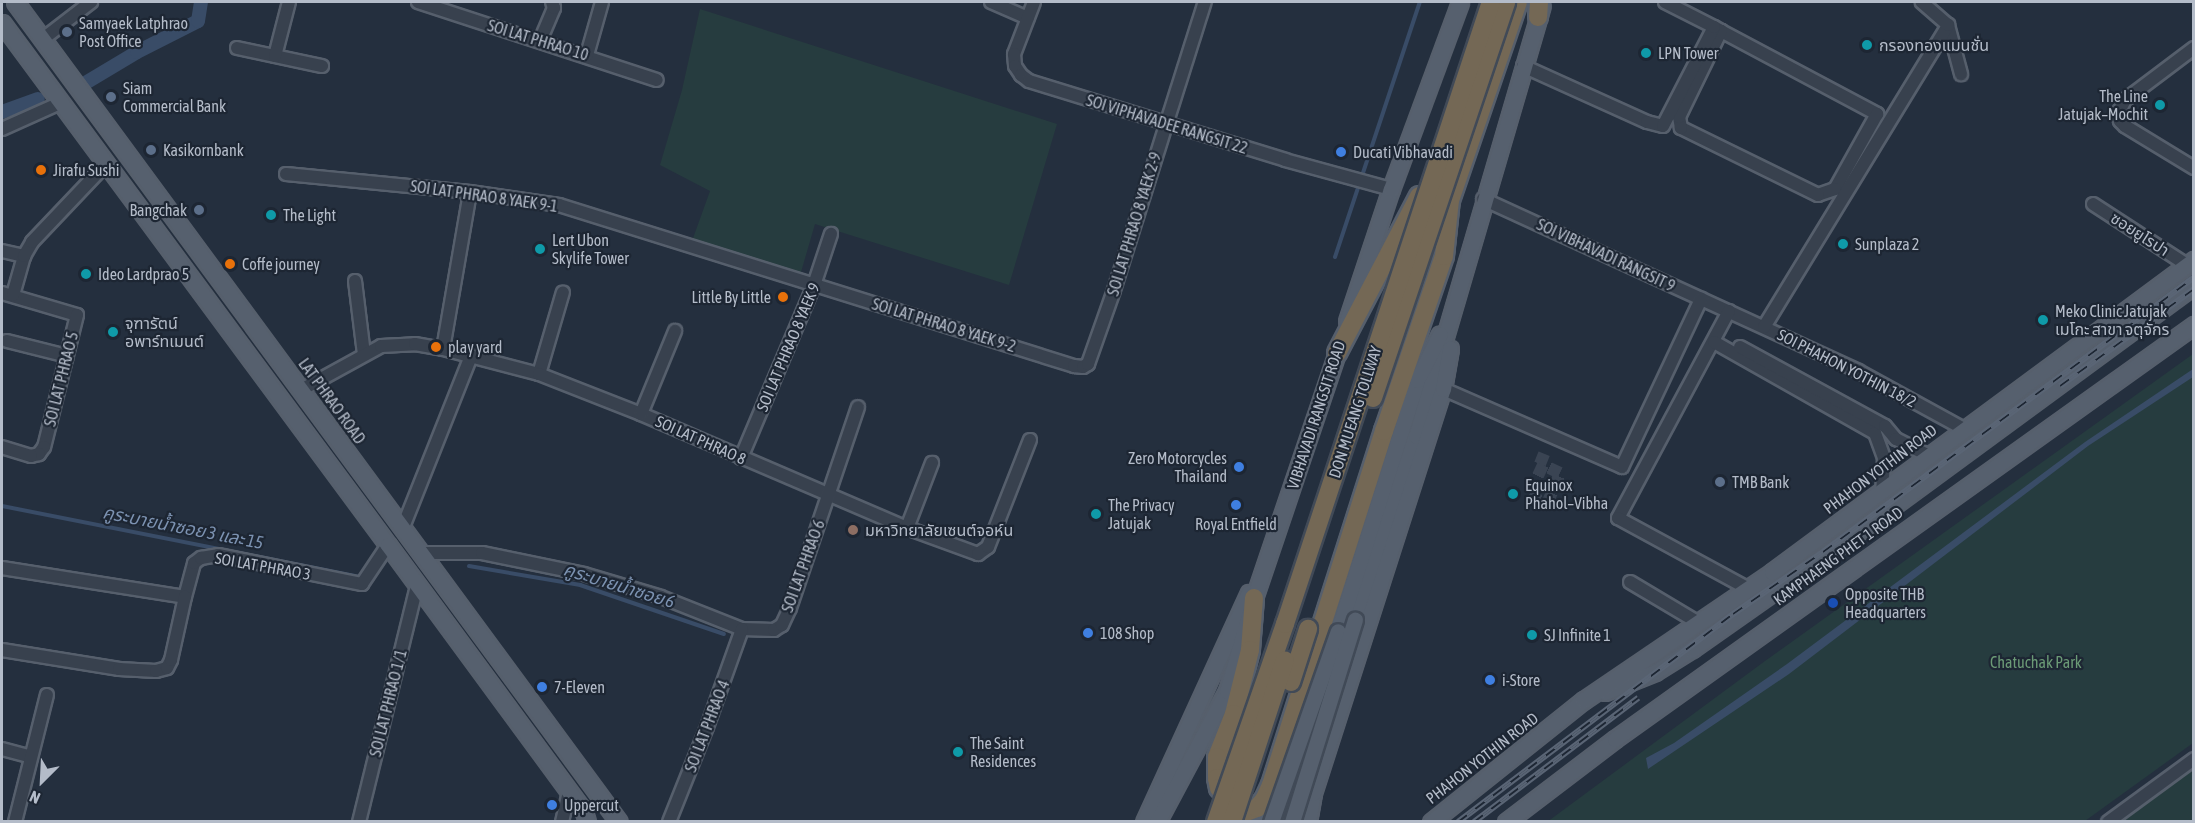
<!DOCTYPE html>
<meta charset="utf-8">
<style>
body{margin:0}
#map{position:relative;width:2195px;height:823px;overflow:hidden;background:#242f3e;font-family:"Asap Condensed","Noto Sans Thai",sans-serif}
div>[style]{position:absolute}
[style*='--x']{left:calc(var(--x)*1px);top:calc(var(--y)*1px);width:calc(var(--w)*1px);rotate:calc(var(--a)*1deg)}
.green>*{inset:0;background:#263c3f}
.water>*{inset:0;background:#394c67}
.stream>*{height:4px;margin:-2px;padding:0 2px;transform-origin:2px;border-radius:2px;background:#394c67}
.canal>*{height:14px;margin:-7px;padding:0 7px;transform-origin:7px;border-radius:7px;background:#394c67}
.minor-tunnel>*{height:12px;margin-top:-6px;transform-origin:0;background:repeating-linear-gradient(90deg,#3a4453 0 12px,transparent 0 18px)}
.roads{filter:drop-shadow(2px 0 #565f6c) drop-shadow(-2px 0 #565f6c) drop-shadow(0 2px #565f6c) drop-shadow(0 -2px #565f6c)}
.minor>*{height:12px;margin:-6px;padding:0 6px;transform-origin:6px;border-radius:6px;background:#38414e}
.major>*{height:15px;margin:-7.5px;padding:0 7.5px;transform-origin:7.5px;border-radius:7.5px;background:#56606e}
.highway>*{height:18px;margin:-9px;padding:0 9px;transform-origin:9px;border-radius:9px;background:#746855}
.rail>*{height:6px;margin-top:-3px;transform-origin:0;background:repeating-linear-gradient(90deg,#1d2633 0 11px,#5a6575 0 22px);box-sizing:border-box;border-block:2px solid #5a6575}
.bridges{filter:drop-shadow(2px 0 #414a57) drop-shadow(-2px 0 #414a57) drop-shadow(0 2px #414a57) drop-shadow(0 -2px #414a57)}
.major-bridge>*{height:15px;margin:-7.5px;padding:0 7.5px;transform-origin:7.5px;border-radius:7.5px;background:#56606e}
.highway-bridge>*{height:18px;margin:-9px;padding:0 9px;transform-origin:9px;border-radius:9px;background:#746855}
.dots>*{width:16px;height:16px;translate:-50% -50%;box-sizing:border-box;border:3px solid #1d2633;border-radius:50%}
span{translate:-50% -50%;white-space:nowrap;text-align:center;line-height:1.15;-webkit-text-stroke:4.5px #1d2633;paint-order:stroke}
.poi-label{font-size:16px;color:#b4bcc9}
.left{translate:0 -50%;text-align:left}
.right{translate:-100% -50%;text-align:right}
.street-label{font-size:16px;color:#b4bcc9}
.park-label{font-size:16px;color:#6b9a76}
.water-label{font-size:18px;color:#7c92b1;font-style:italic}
.frame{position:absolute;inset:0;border:3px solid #b4bcc9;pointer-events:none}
.north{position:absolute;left:12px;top:751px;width:60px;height:60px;-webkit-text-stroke:4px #1d2633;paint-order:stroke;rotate:204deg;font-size:16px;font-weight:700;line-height:24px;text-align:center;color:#b4bcc9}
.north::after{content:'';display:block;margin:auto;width:21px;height:27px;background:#b4bcc9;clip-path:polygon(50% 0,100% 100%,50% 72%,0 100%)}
</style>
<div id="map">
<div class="green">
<i style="clip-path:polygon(700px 9px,1057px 124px,1009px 285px,815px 224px,799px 279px,692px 241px,710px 191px,660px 165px,682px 90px)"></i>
<i style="clip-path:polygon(2193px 354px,2193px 743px,2085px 821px,1547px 822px,1765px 661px)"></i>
<i style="clip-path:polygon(2193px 768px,2193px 821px,2122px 821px)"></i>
</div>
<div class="water">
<i style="clip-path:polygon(2193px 369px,2193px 377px,2088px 446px,1789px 674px,1648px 769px,1646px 758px,1674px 743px,1787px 664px,2085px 442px)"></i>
</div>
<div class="stream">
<i style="--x:1335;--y:257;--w:269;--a:-71.6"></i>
<i style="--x:2;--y:506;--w:365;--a:11.2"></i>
<i style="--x:469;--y:566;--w:113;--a:9.7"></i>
<i style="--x:580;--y:585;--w:152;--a:18.8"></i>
</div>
<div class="canal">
<i style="--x:87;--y:82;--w:58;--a:-31"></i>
<i style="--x:137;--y:52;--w:68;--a:-26.9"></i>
<i style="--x:198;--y:21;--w:19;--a:-81"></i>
<i style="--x:2;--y:112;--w:38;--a:-20"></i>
</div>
<div class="minor-tunnel">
<i style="--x:1543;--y:465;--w:33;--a:115"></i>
<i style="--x:1529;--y:495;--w:20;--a:27"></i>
<i style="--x:1547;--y:504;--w:34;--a:-67"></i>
<i style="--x:1560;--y:473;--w:19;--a:-155"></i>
<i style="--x:1543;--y:465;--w:3;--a:-162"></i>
<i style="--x:1540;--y:464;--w:11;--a:-68"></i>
</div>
<div class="roads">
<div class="minor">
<i style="--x:418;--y:2;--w:251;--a:18.1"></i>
<i style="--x:991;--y:2;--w:40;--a:23.4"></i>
<i style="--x:1034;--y:2;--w:56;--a:111"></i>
<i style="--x:1014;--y:54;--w:12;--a:85"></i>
<i style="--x:1015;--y:66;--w:11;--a:56"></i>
<i style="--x:1021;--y:75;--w:10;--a:37"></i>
<i style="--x:1029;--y:81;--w:268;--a:17.1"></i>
<i style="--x:1285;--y:160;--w:110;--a:15.3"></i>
<i style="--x:1948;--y:25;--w:51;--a:75.1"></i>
<i style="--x:1714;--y:27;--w:8;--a:30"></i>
<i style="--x:1721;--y:31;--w:177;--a:28"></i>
<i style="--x:1877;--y:114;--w:86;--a:119.2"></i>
<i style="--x:1835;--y:189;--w:18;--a:161"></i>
<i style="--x:1818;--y:195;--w:153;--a:-153.9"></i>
<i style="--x:1681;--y:128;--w:11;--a:-100"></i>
<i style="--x:1679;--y:117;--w:96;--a:-64"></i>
<i style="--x:43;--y:39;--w:61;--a:-37.6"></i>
<i style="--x:540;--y:41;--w:36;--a:-67"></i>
<i style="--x:554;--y:8;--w:6;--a:-108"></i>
<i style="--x:237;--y:48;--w:87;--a:12"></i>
<i style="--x:2194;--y:48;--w:86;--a:143"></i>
<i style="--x:2125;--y:100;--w:15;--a:118"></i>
<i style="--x:2118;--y:113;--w:8;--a:76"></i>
<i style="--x:2120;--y:121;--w:7;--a:45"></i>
<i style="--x:2125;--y:126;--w:81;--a:31.3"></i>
<i style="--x:587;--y:55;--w:55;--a:-74.2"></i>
<i style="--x:275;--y:56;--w:56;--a:-75.5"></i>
<i style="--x:1523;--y:66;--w:136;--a:24.3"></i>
<i style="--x:1647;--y:122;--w:16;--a:14"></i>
<i style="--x:1663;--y:126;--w:111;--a:-62.7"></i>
<i style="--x:1714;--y:27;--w:55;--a:-153"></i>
<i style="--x:2;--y:129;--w:64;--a:-24.1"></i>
<i style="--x:286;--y:174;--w:185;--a:5.6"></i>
<i style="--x:470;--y:192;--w:90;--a:8.3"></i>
<i style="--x:559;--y:205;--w:540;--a:17.36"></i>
<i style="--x:1074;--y:366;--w:9;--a:6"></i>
<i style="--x:1083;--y:367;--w:6;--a:-31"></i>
<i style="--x:1088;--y:364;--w:78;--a:-70.6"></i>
<i style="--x:1114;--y:290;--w:302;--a:-72.5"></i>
<i style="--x:1483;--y:199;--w:413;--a:24.6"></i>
<i style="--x:1858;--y:371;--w:121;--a:28.7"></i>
<i style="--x:2093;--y:204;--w:112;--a:33"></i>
<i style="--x:2;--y:251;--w:23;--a:13"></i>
<i style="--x:355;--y:281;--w:74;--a:83"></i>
<i style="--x:2;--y:293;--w:78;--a:16.3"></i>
<i style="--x:77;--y:315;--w:136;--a:104"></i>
<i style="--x:44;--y:447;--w:9;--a:126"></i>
<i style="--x:39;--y:454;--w:8;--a:166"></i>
<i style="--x:31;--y:456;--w:30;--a:-163"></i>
<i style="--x:13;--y:295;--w:41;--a:-74.2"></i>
<i style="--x:24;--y:256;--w:16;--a:-60"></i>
<i style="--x:32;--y:242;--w:106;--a:-46.5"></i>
<i style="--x:1729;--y:311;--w:235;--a:118.2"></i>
<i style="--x:1618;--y:518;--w:147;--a:28.5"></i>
<i style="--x:1764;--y:327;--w:354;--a:-58.6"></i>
<i style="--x:1948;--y:25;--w:35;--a:-139"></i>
<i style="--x:7;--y:341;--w:62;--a:14"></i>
<i style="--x:1714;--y:342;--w:185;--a:29.5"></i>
<i style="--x:1875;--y:433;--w:27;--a:70"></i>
<i style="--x:1884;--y:458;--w:33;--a:93"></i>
<i style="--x:1740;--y:347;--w:165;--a:28.6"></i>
<i style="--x:1885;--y:426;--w:17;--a:50"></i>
<i style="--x:1896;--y:439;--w:36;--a:27"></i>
<i style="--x:443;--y:349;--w:159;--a:-80.2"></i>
<i style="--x:539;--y:374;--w:85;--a:-73.7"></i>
<i style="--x:1443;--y:389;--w:195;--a:23.5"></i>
<i style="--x:1622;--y:467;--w:186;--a:-64.8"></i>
<i style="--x:301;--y:390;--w:91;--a:-28.8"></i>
<i style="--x:381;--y:346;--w:34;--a:-3"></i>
<i style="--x:415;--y:344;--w:28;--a:10"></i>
<i style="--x:443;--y:349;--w:99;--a:14.6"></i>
<i style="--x:539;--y:374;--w:110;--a:21.4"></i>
<i style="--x:641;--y:414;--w:289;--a:23.2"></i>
<i style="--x:907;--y:528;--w:76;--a:20.1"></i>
<i style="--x:978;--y:554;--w:12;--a:-35"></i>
<i style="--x:988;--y:547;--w:115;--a:-68.6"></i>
<i style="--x:641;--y:414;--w:90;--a:-67.7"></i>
<i style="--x:741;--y:458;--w:188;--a:-67.1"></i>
<i style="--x:814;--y:285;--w:54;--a:-71.6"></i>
<i style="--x:403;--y:527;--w:184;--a:-68.3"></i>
<i style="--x:907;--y:528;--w:70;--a:-69"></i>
<i style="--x:422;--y:553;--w:60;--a:0"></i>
<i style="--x:482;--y:553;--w:104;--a:11.6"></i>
<i style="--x:584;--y:574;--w:80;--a:16.6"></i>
<i style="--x:661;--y:597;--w:87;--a:21.6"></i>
<i style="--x:742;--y:629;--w:32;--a:2"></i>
<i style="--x:774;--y:630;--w:9;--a:-32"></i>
<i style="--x:782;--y:625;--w:19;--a:-65"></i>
<i style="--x:790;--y:608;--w:212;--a:-71.3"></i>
<i style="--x:2;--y:568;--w:185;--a:9"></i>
<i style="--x:185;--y:597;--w:35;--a:-75"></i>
<i style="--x:194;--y:563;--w:9;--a:-36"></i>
<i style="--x:201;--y:558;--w:17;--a:-10"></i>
<i style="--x:218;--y:555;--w:147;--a:11.4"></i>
<i style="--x:362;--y:584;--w:47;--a:-56.3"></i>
<i style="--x:1630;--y:582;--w:78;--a:30.8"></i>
<i style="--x:2;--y:650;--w:119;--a:9.2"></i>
<i style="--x:119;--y:669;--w:37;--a:3"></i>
<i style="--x:156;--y:671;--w:11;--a:-15"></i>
<i style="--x:167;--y:668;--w:9;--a:-63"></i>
<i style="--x:171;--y:660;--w:65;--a:-77.5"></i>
<i style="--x:2;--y:749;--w:30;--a:15"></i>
<i style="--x:15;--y:822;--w:131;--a:-75.9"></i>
<i style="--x:359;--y:822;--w:244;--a:-76.2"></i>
<i style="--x:562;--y:822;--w:31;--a:-77"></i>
<i style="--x:669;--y:822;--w:102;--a:-68.2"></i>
<i style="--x:707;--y:727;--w:104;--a:-70.3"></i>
<i style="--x:2108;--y:822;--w:107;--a:-36.2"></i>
</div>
<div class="major">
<i style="--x:15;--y:2;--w:1018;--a:53.63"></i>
<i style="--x:2;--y:23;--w:649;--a:53.52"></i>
<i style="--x:388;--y:545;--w:331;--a:53.7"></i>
<i style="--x:584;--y:812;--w:10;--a:73"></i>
<i style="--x:1347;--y:321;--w:139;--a:-71.6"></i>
<i style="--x:1391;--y:189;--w:199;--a:-69.7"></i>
<i style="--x:1355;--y:620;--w:194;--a:-71.7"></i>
<i style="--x:1416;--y:436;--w:448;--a:-73.7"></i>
<i style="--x:1338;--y:631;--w:263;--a:-72.5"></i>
<i style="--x:1417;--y:380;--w:51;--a:-63.4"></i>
<i style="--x:1605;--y:692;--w:54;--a:-21.8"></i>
<i style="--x:1655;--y:672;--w:44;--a:-31.9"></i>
<i style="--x:1692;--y:649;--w:184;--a:-35.1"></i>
<i style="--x:1843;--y:543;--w:436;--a:-36.3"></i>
<i style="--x:1246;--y:812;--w:29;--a:12"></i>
<i style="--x:1274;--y:818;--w:13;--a:0"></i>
<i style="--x:1287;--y:818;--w:13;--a:-23"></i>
<i style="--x:1299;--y:813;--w:6;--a:-59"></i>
<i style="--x:1144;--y:822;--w:252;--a:-65.4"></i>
<i style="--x:1157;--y:822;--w:149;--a:-61.9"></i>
<i style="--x:1227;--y:691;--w:97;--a:-73.8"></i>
<i style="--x:1254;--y:598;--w:268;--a:-71.3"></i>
<i style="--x:1308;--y:822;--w:29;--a:-80"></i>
<i style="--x:1313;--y:793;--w:424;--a:-72.2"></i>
<i style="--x:1443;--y:389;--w:41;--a:-80.1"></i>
<i style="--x:1431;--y:822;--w:196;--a:-38.6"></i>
<i style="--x:1584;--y:700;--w:227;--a:-34.2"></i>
<i style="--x:1772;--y:572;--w:525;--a:-36.48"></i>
<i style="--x:1506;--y:822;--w:137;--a:-37.3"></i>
<i style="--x:1615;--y:739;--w:712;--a:-35.57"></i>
</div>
<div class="highway">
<i style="--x:1538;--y:17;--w:15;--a:-86"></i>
<i style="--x:1446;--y:212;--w:222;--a:-71.1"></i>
<i style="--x:1337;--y:353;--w:177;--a:-62.4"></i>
<i style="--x:1254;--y:598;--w:52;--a:94.4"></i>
<i style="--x:1250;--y:650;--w:66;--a:104"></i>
<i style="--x:1234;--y:714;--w:46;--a:111.6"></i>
<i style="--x:1217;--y:757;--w:21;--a:90"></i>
<i style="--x:1217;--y:778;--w:10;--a:79"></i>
<i style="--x:1219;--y:788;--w:23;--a:49"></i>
<i style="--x:1234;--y:805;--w:14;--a:30"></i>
<i style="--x:1246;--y:812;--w:12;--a:-20"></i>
<i style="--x:1257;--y:808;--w:11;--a:-49"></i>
<i style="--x:1264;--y:800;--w:17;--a:-65"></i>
<i style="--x:1271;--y:785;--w:372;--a:-72.3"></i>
<i style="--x:1384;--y:431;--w:185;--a:-71.1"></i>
<i style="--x:1444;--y:256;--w:56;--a:-83.9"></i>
</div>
</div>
<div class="rail">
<i style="--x:2060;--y:386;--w:165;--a:-35.9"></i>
<i style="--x:1458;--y:822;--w:345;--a:-37.1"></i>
<i style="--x:1733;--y:614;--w:109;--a:-34.6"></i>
<i style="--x:1823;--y:552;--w:462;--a:-36.5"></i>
<i style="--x:1474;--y:822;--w:206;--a:-37.1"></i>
</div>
<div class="bridges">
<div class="major-bridge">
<i style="--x:1271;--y:822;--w:202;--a:-70.7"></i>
<i style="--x:1292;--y:822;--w:212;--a:-72.7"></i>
</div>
<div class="highway-bridge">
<i style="--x:1373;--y:398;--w:418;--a:-71.4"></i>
<i style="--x:1291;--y:682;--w:56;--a:-72.2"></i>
<i style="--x:1216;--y:822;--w:210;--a:-70.8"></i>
<i style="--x:1285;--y:624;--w:655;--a:-71.68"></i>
<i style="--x:1232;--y:822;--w:170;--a:-71.9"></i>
</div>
</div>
<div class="dots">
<i style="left:67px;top:32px;background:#5c6f8a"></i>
<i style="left:1867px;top:45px;background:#0f9aa8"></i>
<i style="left:1646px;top:53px;background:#0f9aa8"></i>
<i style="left:111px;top:97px;background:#5c6f8a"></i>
<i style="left:2160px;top:105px;background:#0f9aa8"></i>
<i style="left:151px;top:150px;background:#5c6f8a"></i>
<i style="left:1341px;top:152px;background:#3f7fe0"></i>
<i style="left:41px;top:170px;background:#e8710a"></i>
<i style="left:199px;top:210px;background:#5c6f8a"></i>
<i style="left:271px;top:215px;background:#0f9aa8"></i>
<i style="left:1843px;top:244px;background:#0f9aa8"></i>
<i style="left:540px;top:249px;background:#0f9aa8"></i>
<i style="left:230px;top:264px;background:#e8710a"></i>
<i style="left:86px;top:274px;background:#0f9aa8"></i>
<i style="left:783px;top:297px;background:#e8710a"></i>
<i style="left:2043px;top:320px;background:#0f9aa8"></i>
<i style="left:113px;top:332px;background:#0f9aa8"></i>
<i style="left:436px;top:347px;background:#e8710a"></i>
<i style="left:1239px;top:467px;background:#3f7fe0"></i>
<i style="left:1720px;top:482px;background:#5c6f8a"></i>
<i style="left:1513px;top:494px;background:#0f9aa8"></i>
<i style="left:1236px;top:505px;background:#3f7fe0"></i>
<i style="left:1096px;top:514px;background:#0f9aa8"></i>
<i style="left:853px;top:530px;background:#8d6e63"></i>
<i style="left:1833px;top:603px;background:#1a4fb4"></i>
<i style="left:1088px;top:633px;background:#3f7fe0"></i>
<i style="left:1532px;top:635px;background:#0f9aa8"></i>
<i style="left:1490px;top:680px;background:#3f7fe0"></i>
<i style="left:542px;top:687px;background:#3f7fe0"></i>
<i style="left:958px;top:752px;background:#0f9aa8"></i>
<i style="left:552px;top:805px;background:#3f7fe0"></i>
</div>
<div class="poi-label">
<span class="left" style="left:79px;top:32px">Samyaek Latphrao<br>Post Office</span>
<span class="left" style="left:1879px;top:45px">กรองทองแมนชั่น</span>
<span class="left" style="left:1658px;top:53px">LPN Tower</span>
<span class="left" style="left:123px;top:97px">Siam<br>Commercial Bank</span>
<span class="right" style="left:2148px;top:105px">The Line<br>Jatujak–Mochit</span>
<span class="left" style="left:163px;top:150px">Kasikornbank</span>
<span class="left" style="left:1353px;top:152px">Ducati Vibhavadi</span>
<span class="left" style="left:53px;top:170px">Jirafu Sushi</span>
<span class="right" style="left:187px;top:210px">Bangchak</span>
<span class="left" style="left:283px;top:215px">The Light</span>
<span class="left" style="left:552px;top:249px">Lert Ubon<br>Skylife Tower</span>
<span class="left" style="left:1855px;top:244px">Sunplaza 2</span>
<span class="left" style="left:242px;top:264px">Coffe journey</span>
<span class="left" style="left:98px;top:274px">Ideo Lardprao 5</span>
<span class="right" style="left:771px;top:297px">Little By Little</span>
<span class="left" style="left:2055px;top:320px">Meko Clinic Jatujak<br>เมโกะ สาขา จตุจักร</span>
<span class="left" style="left:125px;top:332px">จุฑารัตน์<br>อพาร์ทเมนต์</span>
<span class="left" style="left:448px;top:347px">play yard</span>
<span class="right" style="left:1227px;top:467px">Zero Motorcycles<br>Thailand</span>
<span class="left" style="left:1732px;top:482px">TMB Bank</span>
<span class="left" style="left:1525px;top:494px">Equinox<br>Phahol–Vibha</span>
<span class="left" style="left:1108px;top:514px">The Privacy<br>Jatujak</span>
<span style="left:1236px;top:524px">Royal Entfield</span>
<span class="left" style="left:865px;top:530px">มหาวิทยาลัยเซนต์จอห์น</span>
<span class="left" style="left:1845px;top:603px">Opposite THB<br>Headquarters</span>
<span class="left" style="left:1100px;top:633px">108 Shop</span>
<span class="left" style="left:1544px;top:635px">SJ Infinite 1</span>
<span class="left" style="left:1502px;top:680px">i-Store</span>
<span class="left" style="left:554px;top:687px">7-Eleven</span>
<span class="left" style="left:970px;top:752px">The Saint<br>Residences</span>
<span class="left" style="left:564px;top:805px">Uppercut</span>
</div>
<div class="street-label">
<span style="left:538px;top:40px;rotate:17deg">SOI LAT PHRAO 10</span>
<span style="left:1167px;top:124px;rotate:17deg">SOI VIPHAVADEE RANGSIT 22</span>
<span style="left:484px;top:196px;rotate:8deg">SOI LAT PHRAO 8 YAEK 9-1</span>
<span style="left:1134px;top:224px;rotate:-73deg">SOI LAT PHRAO 8 YAEK 2-9</span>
<span style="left:2140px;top:234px;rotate:33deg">ซอยยูโรปา</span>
<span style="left:1606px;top:255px;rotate:25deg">SOI VIBHAVADI RANGSIT 9</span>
<span style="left:944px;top:325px;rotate:17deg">SOI LAT PHRAO 8 YAEK 9-2</span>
<span style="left:788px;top:347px;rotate:-67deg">SOI LAT PHRAO 8 YAEK 9</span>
<span style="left:1847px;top:368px;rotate:27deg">SOI PHAHON YOTHIN 18/2</span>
<span style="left:61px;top:379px;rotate:-76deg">SOI LAT PHRAO 5</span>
<span style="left:332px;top:401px;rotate:54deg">LAT PHRAO ROAD</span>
<span style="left:1355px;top:412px;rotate:-72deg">DON MUEANG TOLLWAY</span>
<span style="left:1316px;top:415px;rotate:-72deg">VIBHAVADI RANGSIT ROAD</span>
<span style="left:701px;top:440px;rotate:24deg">SOI LAT PHRAO 8</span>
<span style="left:1880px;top:469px;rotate:-37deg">PHAHON YOTHIN ROAD</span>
<span style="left:1838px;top:556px;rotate:-36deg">KAMPHAENG PHET 1 ROAD</span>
<span style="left:263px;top:566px;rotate:10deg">SOI LAT PHRAO 3</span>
<span style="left:803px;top:566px;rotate:-70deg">SOI LAT PHRAO 6</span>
<span style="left:388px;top:703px;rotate:-76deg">SOI LAT PHRAO 1/1</span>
<span style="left:707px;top:726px;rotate:-69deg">SOI LAT PHRAO 4</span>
<span style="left:1482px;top:758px;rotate:-38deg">PHAHON YOTHIN ROAD</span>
</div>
<div class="park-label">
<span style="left:2036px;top:662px">Chatuchak Park</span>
</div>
<div class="water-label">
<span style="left:183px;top:528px;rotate:11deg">คูระบายน้ำซอย 3 และ 15</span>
<span style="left:619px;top:586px;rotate:17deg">คูระบายน้ำซอย 6</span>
</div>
<div class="frame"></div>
<div class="north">N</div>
</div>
